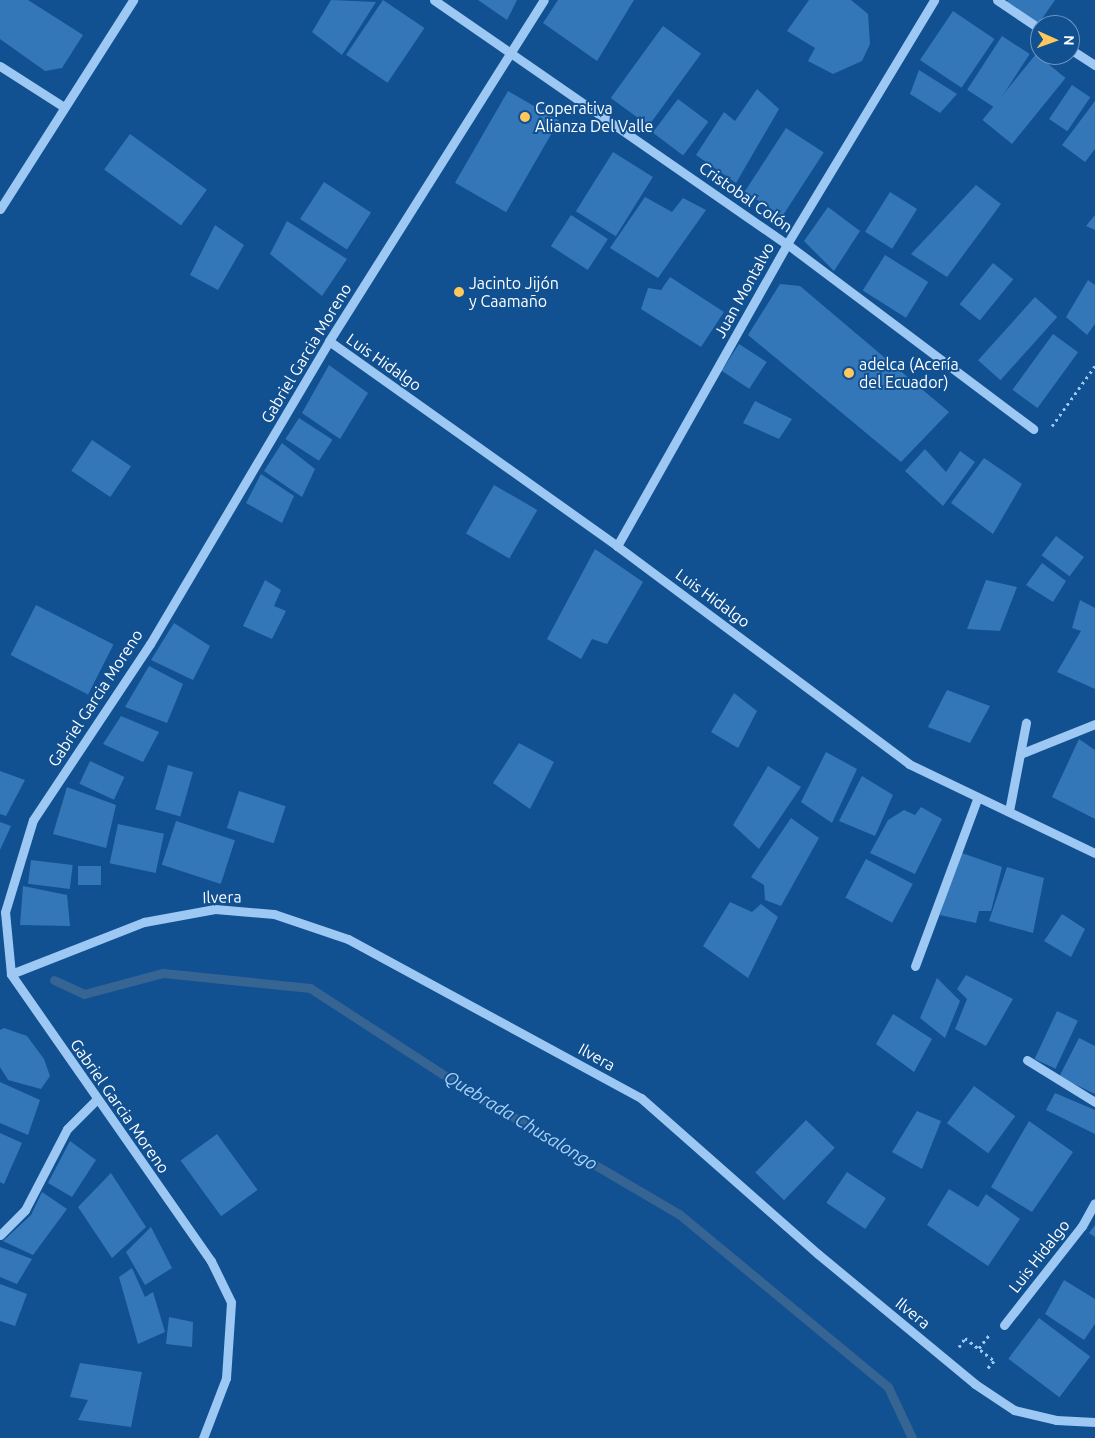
<!DOCTYPE html>
<meta charset="utf-8">
<style>
body{margin:0}
#map{position:relative;width:1095px;height:1438px;overflow:hidden;background:#115091;font-family:Ubuntu,sans-serif}
div>[style]{position:absolute}
[style*='--x']{left:calc(var(--x)*1px);top:calc(var(--y)*1px);width:calc(var(--w)*1px);rotate:calc(var(--a)*1deg)}
.stream>*{height:9px;margin:-4.5px;padding:0 4.5px;transform-origin:4.5px;border-radius:4.5px;background:#366594}
.building>*{inset:0;background:#3477b9;transform-origin:0 0}
.path>*{height:3px;margin-top:-1.5px;transform-origin:0;background:repeating-linear-gradient(90deg,#9cc8f3 0 2.5px,transparent 0 6.5px)}
.minor>*{height:9px;margin:-4.5px;padding:0 4.5px;transform-origin:4.5px;border-radius:4.5px;background:#9cc8f3}
.dots>*{width:14px;height:14px;translate:-50% -50%;box-sizing:border-box;border:2px solid #115091;border-radius:50%}
span{translate:-50% -50%;white-space:nowrap;text-align:center;line-height:1.15;-webkit-text-stroke:4px #115091;paint-order:stroke}
.poi-label{font-size:16px;color:#fff}
.left{translate:0 -50%;text-align:left}
.street-label{font-size:16px;color:#fff}
.water-label{font-size:18px;color:#a8d2fa;font-style:italic}
.north{position:absolute;left:1030px;top:15px;width:50px;height:50px;box-sizing:border-box;background:#115091;border:1px solid #7096bd;border-radius:50%;rotate:92deg;font-size:14px;font-weight:700;line-height:20px;text-align:center;color:#fff}
.north::after{content:'';display:block;margin:auto;width:18px;height:22px;background:#ffc85e;clip-path:polygon(50% 0,100% 100%,50% 72%,0 100%)}
</style>
<div id="map">
<div class="stream">
<i style="--x:54;--y:980;--w:33;--a:25"></i>
<i style="--x:84;--y:994;--w:82;--a:-14.9"></i>
<i style="--x:163;--y:973;--w:148;--a:5.8"></i>
<i style="--x:310;--y:988;--w:184;--a:33"></i>
<i style="--x:464;--y:1088;--w:249;--a:30.4"></i>
<i style="--x:679;--y:1214;--w:271;--a:39.6"></i>
<i style="--x:888;--y:1387;--w:56;--a:64.8"></i>
</div>
<div class="building">
<i style="clip-path:polygon(0 0,28px 0,83px 35px,62px 68px,45px 71px,0 39px)"></i>
<i style="clip-path:polygon(331px 0,376px 2px,342px 55px,312px 32px)"></i>
<i style="left:383px;top:0;width:50px;height:66px;rotate:34deg"></i>
<i style="clip-path:polygon(478px 0,517px 0,507px 20px)"></i>
<i style="clip-path:polygon(558px 0,634px 0,597px 61px,543px 23px)"></i>
<i style="clip-path:polygon(809px 0,851px 0,868px 14px,870px 44px,862px 61px,833px 74px,808px 61px,815px 48px,787px 31px)"></i>
<i style="clip-path:polygon(1008px 0,1055px 0,1037px 26px,1005px 4px)"></i>
<i style="left:953px;top:11px;width:50px;height:59px;rotate:34deg"></i>
<i style="left:663px;top:26px;width:47px;height:89px;rotate:36deg"></i>
<i style="left:1002px;top:36px;width:33px;height:64px;rotate:33deg"></i>
<i style="left:1036px;top:54px;width:38px;height:85px;rotate:39deg"></i>
<i style="clip-path:polygon(919px 70px,957px 94px,940px 113px,910px 94px)"></i>
<i style="left:1072px;top:85px;width:22px;height:41px;rotate:34deg"></i>
<i style="clip-path:polygon(757px 89px,779px 109px,736px 183px,696px 155px,724px 112px,735px 121px)"></i>
<i style="left:508px;top:91px;width:59px;height:106px;rotate:30deg"></i>
<i style="left:678px;top:99px;width:38px;height:42px;rotate:37deg"></i>
<i style="clip-path:polygon(1095px 101px,1095px 149px,1085px 162px,1062px 145px)"></i>
<i style="left:786px;top:128px;width:45px;height:76px;rotate:33deg"></i>
<i style="left:130px;top:134px;width:95px;height:44px;rotate:36deg"></i>
<i style="left:613px;top:152px;width:47px;height:70px;rotate:32deg"></i>
<i style="left:324px;top:182px;width:56px;height:44px;rotate:33deg"></i>
<i style="clip-path:polygon(976px 185px,1001px 204px,947px 277px,911px 254px)"></i>
<i style="left:890px;top:192px;width:32px;height:47px;rotate:32deg"></i>
<i style="clip-path:polygon(645px 197px,672px 212px,683px 198px,706px 210px,658px 278px,610px 248px)"></i>
<i style="clip-path:polygon(828px 207px,860px 231px,834px 271px,804px 241px)"></i>
<i style="left:571px;top:215px;width:44px;height:37px;rotate:33deg"></i>
<i style="clip-path:polygon(1095px 215px,1095px 230px,1086px 226px)"></i>
<i style="clip-path:polygon(287px 221px,347px 259px,322px 296px,270px 254px)"></i>
<i style="clip-path:polygon(215px 225px,244px 245px,218px 290px,190px 275px)"></i>
<i style="left:885px;top:255px;width:51px;height:42px;rotate:32deg"></i>
<i style="left:993px;top:263px;width:26px;height:53px;rotate:39deg"></i>
<i style="clip-path:polygon(670px 277px,724px 312px,701px 347px,641px 309px,648px 288px,661px 290px)"></i>
<i style="clip-path:polygon(1088px 280px,1095px 285px,1095px 324px,1087px 335px,1066px 317px)"></i>
<i style="clip-path:polygon(780px 284px,800px 286px,949px 412px,901px 462px,748px 335px)"></i>
<i style="left:1035px;top:297px;width:30px;height:85px;rotate:42deg"></i>
<i style="left:1053px;top:334px;width:31px;height:69px;rotate:36deg"></i>
<i style="left:739px;top:344px;width:33px;height:32px;rotate:33deg"></i>
<i style="clip-path:polygon(329px 365px,368px 393px,340px 439px,302px 413px)"></i>
<i style="clip-path:polygon(755px 401px,792px 419px,779px 439px,743px 423px)"></i>
<i style="left:299px;top:418px;width:40px;height:25px;rotate:33deg"></i>
<i style="left:92px;top:440px;width:47px;height:37px;rotate:34deg"></i>
<i style="clip-path:polygon(282px 443px,315px 469px,302px 497px,264px 471px)"></i>
<i style="clip-path:polygon(925px 449px,946px 472px,960px 451px,975px 462px,943px 506px,905px 471px)"></i>
<i style="clip-path:polygon(984px 458px,1022px 484px,993px 534px,951px 503px)"></i>
<i style="clip-path:polygon(261px 474px,294px 496px,282px 523px,246px 503px)"></i>
<i style="left:494px;top:485px;width:50px;height:56px;rotate:30deg"></i>
<i style="left:1056px;top:536px;width:35px;height:24px;rotate:37deg"></i>
<i style="clip-path:polygon(595px 549px,643px 582px,607px 644px,592px 639px,581px 659px,547px 639px)"></i>
<i style="clip-path:polygon(1042px 563px,1066px 581px,1053px 602px,1026px 585px)"></i>
<i style="clip-path:polygon(265px 580px,281px 590px,274px 606px,286px 611px,272px 639px,243px 626px)"></i>
<i style="clip-path:polygon(986px 580px,1017px 587px,1000px 631px,967px 629px)"></i>
<i style="clip-path:polygon(1080px 600px,1095px 608px,1095px 689px,1057px 672px,1081px 631px,1072px 628px)"></i>
<i style="left:36px;top:605px;width:87px;height:56px;rotate:27deg"></i>
<i style="clip-path:polygon(174px 623px,210px 646px,193px 680px,151px 660px)"></i>
<i style="clip-path:polygon(149px 666px,183px 684px,167px 723px,125px 707px)"></i>
<i style="clip-path:polygon(947px 690px,990px 706px,970px 743px,928px 727px)"></i>
<i style="clip-path:polygon(734px 693px,757px 711px,738px 748px,711px 732px)"></i>
<i style="clip-path:polygon(121px 716px,159px 732px,143px 762px,103px 744px)"></i>
<i style="clip-path:polygon(1079px 739px,1095px 750px,1095px 819px,1052px 797px)"></i>
<i style="clip-path:polygon(519px 743px,554px 762px,530px 809px,493px 783px)"></i>
<i style="clip-path:polygon(826px 752px,857px 769px,832px 823px,801px 802px)"></i>
<i style="left:90px;top:761px;width:38px;height:25px;rotate:25deg"></i>
<i style="left:168px;top:765px;width:26px;height:46px;rotate:16deg"></i>
<i style="clip-path:polygon(768px 766px,801px 787px,759px 849px,733px 825px)"></i>
<i style="clip-path:polygon(0 771px,25px 780px,6px 816px,0 814px)"></i>
<i style="clip-path:polygon(862px 776px,893px 795px,875px 836px,839px 821px)"></i>
<i style="clip-path:polygon(67px 787px,116px 805px,106px 848px,53px 834px)"></i>
<i style="left:239px;top:791px;width:49px;height:39px;rotate:18deg"></i>
<i style="clip-path:polygon(921px 807px,942px 819px,915px 874px,870px 853px,888px 820px,904px 810px,915px 815px)"></i>
<i style="clip-path:polygon(791px 818px,819px 838px,781px 906px,765px 900px,764px 885px,751px 877px)"></i>
<i style="left:176px;top:821px;width:62px;height:46px;rotate:18deg"></i>
<i style="clip-path:polygon(0 822px,11px 826px,0 850px)"></i>
<i style="left:118px;top:824px;width:47px;height:40px;rotate:12deg"></i>
<i style="clip-path:polygon(959px 852px,1002px 867px,991px 911px,979px 911px,976px 923px,940px 915px)"></i>
<i style="left:866px;top:859px;width:53px;height:44px;rotate:28deg"></i>
<i style="left:31px;top:860px;width:42px;height:24px;rotate:7deg"></i>
<i style="left:78px;top:866px;width:23px;height:19px"></i>
<i style="clip-path:polygon(1007px 867px,1044px 878px,1033px 933px,989px 921px)"></i>
<i style="clip-path:polygon(23px 886px,67px 895px,70px 926px,20px 925px)"></i>
<i style="clip-path:polygon(730px 902px,752px 912px,761px 904px,778px 917px,748px 978px,703px 946px)"></i>
<i style="clip-path:polygon(1062px 914px,1085px 929px,1071px 957px,1044px 941px)"></i>
<i style="clip-path:polygon(966px 975px,1013px 999px,986px 1046px,955px 1029px,967px 999px,957px 989px)"></i>
<i style="clip-path:polygon(937px 978px,960px 1001px,945px 1038px,920px 1018px)"></i>
<i style="left:1057px;top:1011px;width:23px;height:53px;rotate:25deg"></i>
<i style="clip-path:polygon(893px 1014px,932px 1039px,914px 1072px,876px 1044px)"></i>
<i style="clip-path:polygon(4px 1028px,27px 1036px,44px 1059px,50px 1076px,41px 1089px,8px 1080px,0 1067px,0 1030px)"></i>
<i style="clip-path:polygon(1079px 1038px,1095px 1046px,1095px 1094px,1059px 1077px)"></i>
<i style="clip-path:polygon(0 1082px,40px 1100px,28px 1135px,0 1123px)"></i>
<i style="left:974px;top:1086px;width:51px;height:46px;rotate:36deg"></i>
<i style="clip-path:polygon(1055px 1093px,1095px 1110px,1095px 1134px,1046px 1110px)"></i>
<i style="clip-path:polygon(917px 1111px,941px 1121px,922px 1169px,892px 1152px)"></i>
<i style="left:806px;top:1120px;width:40px;height:73px;rotate:44deg"></i>
<i style="clip-path:polygon(1029px 1121px,1073px 1152px,1032px 1212px,991px 1187px)"></i>
<i style="clip-path:polygon(0 1133px,22px 1143px,4px 1184px,0 1182px)"></i>
<i style="left:217px;top:1134px;width:69px;height:45px;rotate:54deg"></i>
<i style="clip-path:polygon(70px 1141px,96px 1160px,72px 1197px,48px 1183px)"></i>
<i style="left:847px;top:1172px;width:47px;height:37px;rotate:34deg"></i>
<i style="clip-path:polygon(111px 1173px,146px 1227px,112px 1258px,78px 1207px)"></i>
<i style="clip-path:polygon(949px 1189px,978px 1207px,986px 1194px,1020px 1219px,988px 1266px,927px 1225px)"></i>
<i style="clip-path:polygon(42px 1192px,67px 1209px,33px 1255px,3px 1241px,31px 1215px)"></i>
<i style="clip-path:polygon(1095px 1225px,1095px 1237px,1089px 1233px)"></i>
<i style="clip-path:polygon(151px 1227px,172px 1268px,145px 1285px,126px 1252px)"></i>
<i style="clip-path:polygon(0 1247px,32px 1259px,17px 1284px,0 1277px)"></i>
<i style="clip-path:polygon(132px 1268px,145px 1297px,153px 1292px,165px 1332px,138px 1344px,119px 1277px)"></i>
<i style="clip-path:polygon(1064px 1280px,1095px 1299px,1095px 1324px,1084px 1340px,1045px 1314px)"></i>
<i style="clip-path:polygon(0 1284px,27px 1294px,15px 1326px,0 1321px)"></i>
<i style="clip-path:polygon(169px 1317px,193px 1322px,192px 1347px,166px 1344px)"></i>
<i style="left:1039px;top:1318px;width:64px;height:51px;rotate:37deg"></i>
<i style="clip-path:polygon(80px 1363px,142px 1372px,131px 1427px,78px 1420px,88px 1400px,70px 1397px)"></i>
</div>
<div class="path">
<i style="--x:1052;--y:426;--w:74;--a:-54.4"></i>
<i style="--x:959;--y:1347;--w:11;--a:-56"></i>
<i style="--x:965;--y:1338;--w:37;--a:38"></i>
<i style="--x:994;--y:1361;--w:12;--a:132"></i>
<i style="--x:979;--y:1348;--w:16;--a:-52"></i>
</div>
<div class="minor">
<i style="--x:434;--y:0;--w:429;--a:34.7"></i>
<i style="--x:787;--y:244;--w:308;--a:36.9"></i>
<i style="--x:997;--y:0;--w:52;--a:34"></i>
<i style="--x:1070;--y:49;--w:30;--a:33"></i>
<i style="--x:0;--y:66;--w:76;--a:32.6"></i>
<i style="--x:0;--y:209;--w:248;--a:-57.5"></i>
<i style="--x:329;--y:341;--w:354;--a:35.4"></i>
<i style="--x:617;--y:546;--w:364;--a:36.7"></i>
<i style="--x:909;--y:764;--w:206;--a:25.6"></i>
<i style="--x:617;--y:546;--w:347;--a:-60.6"></i>
<i style="--x:787;--y:244;--w:285;--a:-58.9"></i>
<i style="--x:1020;--y:754;--w:81;--a:-21.8"></i>
<i style="--x:1009;--y:811;--w:90;--a:-79.1"></i>
<i style="--x:915;--y:966;--w:180;--a:-69.6"></i>
<i style="--x:11;--y:974;--w:143;--a:-21.4"></i>
<i style="--x:144;--y:922;--w:72;--a:-10.4"></i>
<i style="--x:215;--y:909;--w:59;--a:4.8"></i>
<i style="--x:274;--y:914;--w:78;--a:18.7"></i>
<i style="--x:348;--y:939;--w:333;--a:28.5"></i>
<i style="--x:641;--y:1098;--w:236;--a:41.4"></i>
<i style="--x:818;--y:1254;--w:204;--a:39.6"></i>
<i style="--x:975;--y:1384;--w:47;--a:33.7"></i>
<i style="--x:1014;--y:1410;--w:43;--a:13.4"></i>
<i style="--x:1056;--y:1420;--w:39;--a:3"></i>
<i style="--x:1027;--y:1060;--w:80;--a:31.7"></i>
<i style="--x:0;--y:1235;--w:35;--a:-45"></i>
<i style="--x:25;--y:1210;--w:91;--a:-62.6"></i>
<i style="--x:67;--y:1129;--w:41;--a:-45"></i>
<i style="--x:1004;--y:1325;--w:126;--a:-51.8"></i>
<i style="--x:1082;--y:1226;--w:26;--a:-61"></i>
<i style="--x:203;--y:1438;--w:64;--a:-69"></i>
<i style="--x:226;--y:1378;--w:76;--a:-86.2"></i>
<i style="--x:231;--y:1302;--w:46;--a:-116"></i>
<i style="--x:211;--y:1261;--w:350;--a:-124.9"></i>
<i style="--x:11;--y:974;--w:62;--a:-95.5"></i>
<i style="--x:5;--y:912;--w:96;--a:-73.1"></i>
<i style="--x:33;--y:820;--w:211;--a:-56.4"></i>
<i style="--x:150;--y:644;--w:352;--a:-59.4"></i>
<i style="--x:329;--y:341;--w:403;--a:-57.8"></i>
</div>
<div class="dots">
<i style="left:525px;top:117px;background:#ffc85e"></i>
<i style="left:459px;top:292px;background:#ffc85e"></i>
<i style="left:849px;top:373px;background:#ffc85e"></i>
</div>
<div class="poi-label">
<span class="left" style="left:535px;top:117px">Coperativa<br>Alianza Del Valle</span>
<span class="left" style="left:469px;top:292px">Jacinto Jijón<br>y Caamaño</span>
<span class="left" style="left:859px;top:373px">adelca (Acería<br>del Ecuador)</span>
</div>
<div class="street-label">
<span style="left:746px;top:197px;rotate:35deg">Cristobal Colón</span>
<span style="left:744px;top:290px;rotate:-61deg">Juan Montalvo</span>
<span style="left:306px;top:353px;rotate:-59deg">Gabriel Garcia Moreno</span>
<span style="left:384px;top:362px;rotate:35deg">Luis Hidalgo</span>
<span style="left:713px;top:598px;rotate:36deg">Luis Hidalgo</span>
<span style="left:95px;top:698px;rotate:-57deg">Gabriel Garcia Moreno</span>
<span style="left:222px;top:897px;rotate:-1deg">Ilvera</span>
<span style="left:597px;top:1057px;rotate:29deg">Ilvera</span>
<span style="left:120px;top:1106px;rotate:55deg">Gabriel Garcia Moreno</span>
<span style="left:1039px;top:1256px;rotate:-52deg">Luis Hidalgo</span>
<span style="left:913px;top:1313px;rotate:39deg">Ilvera</span>
</div>
<div class="water-label">
<span style="left:521px;top:1120px;rotate:31deg">Quebrada Chusalongo</span>
</div>
<div class="north">N</div>
</div>
